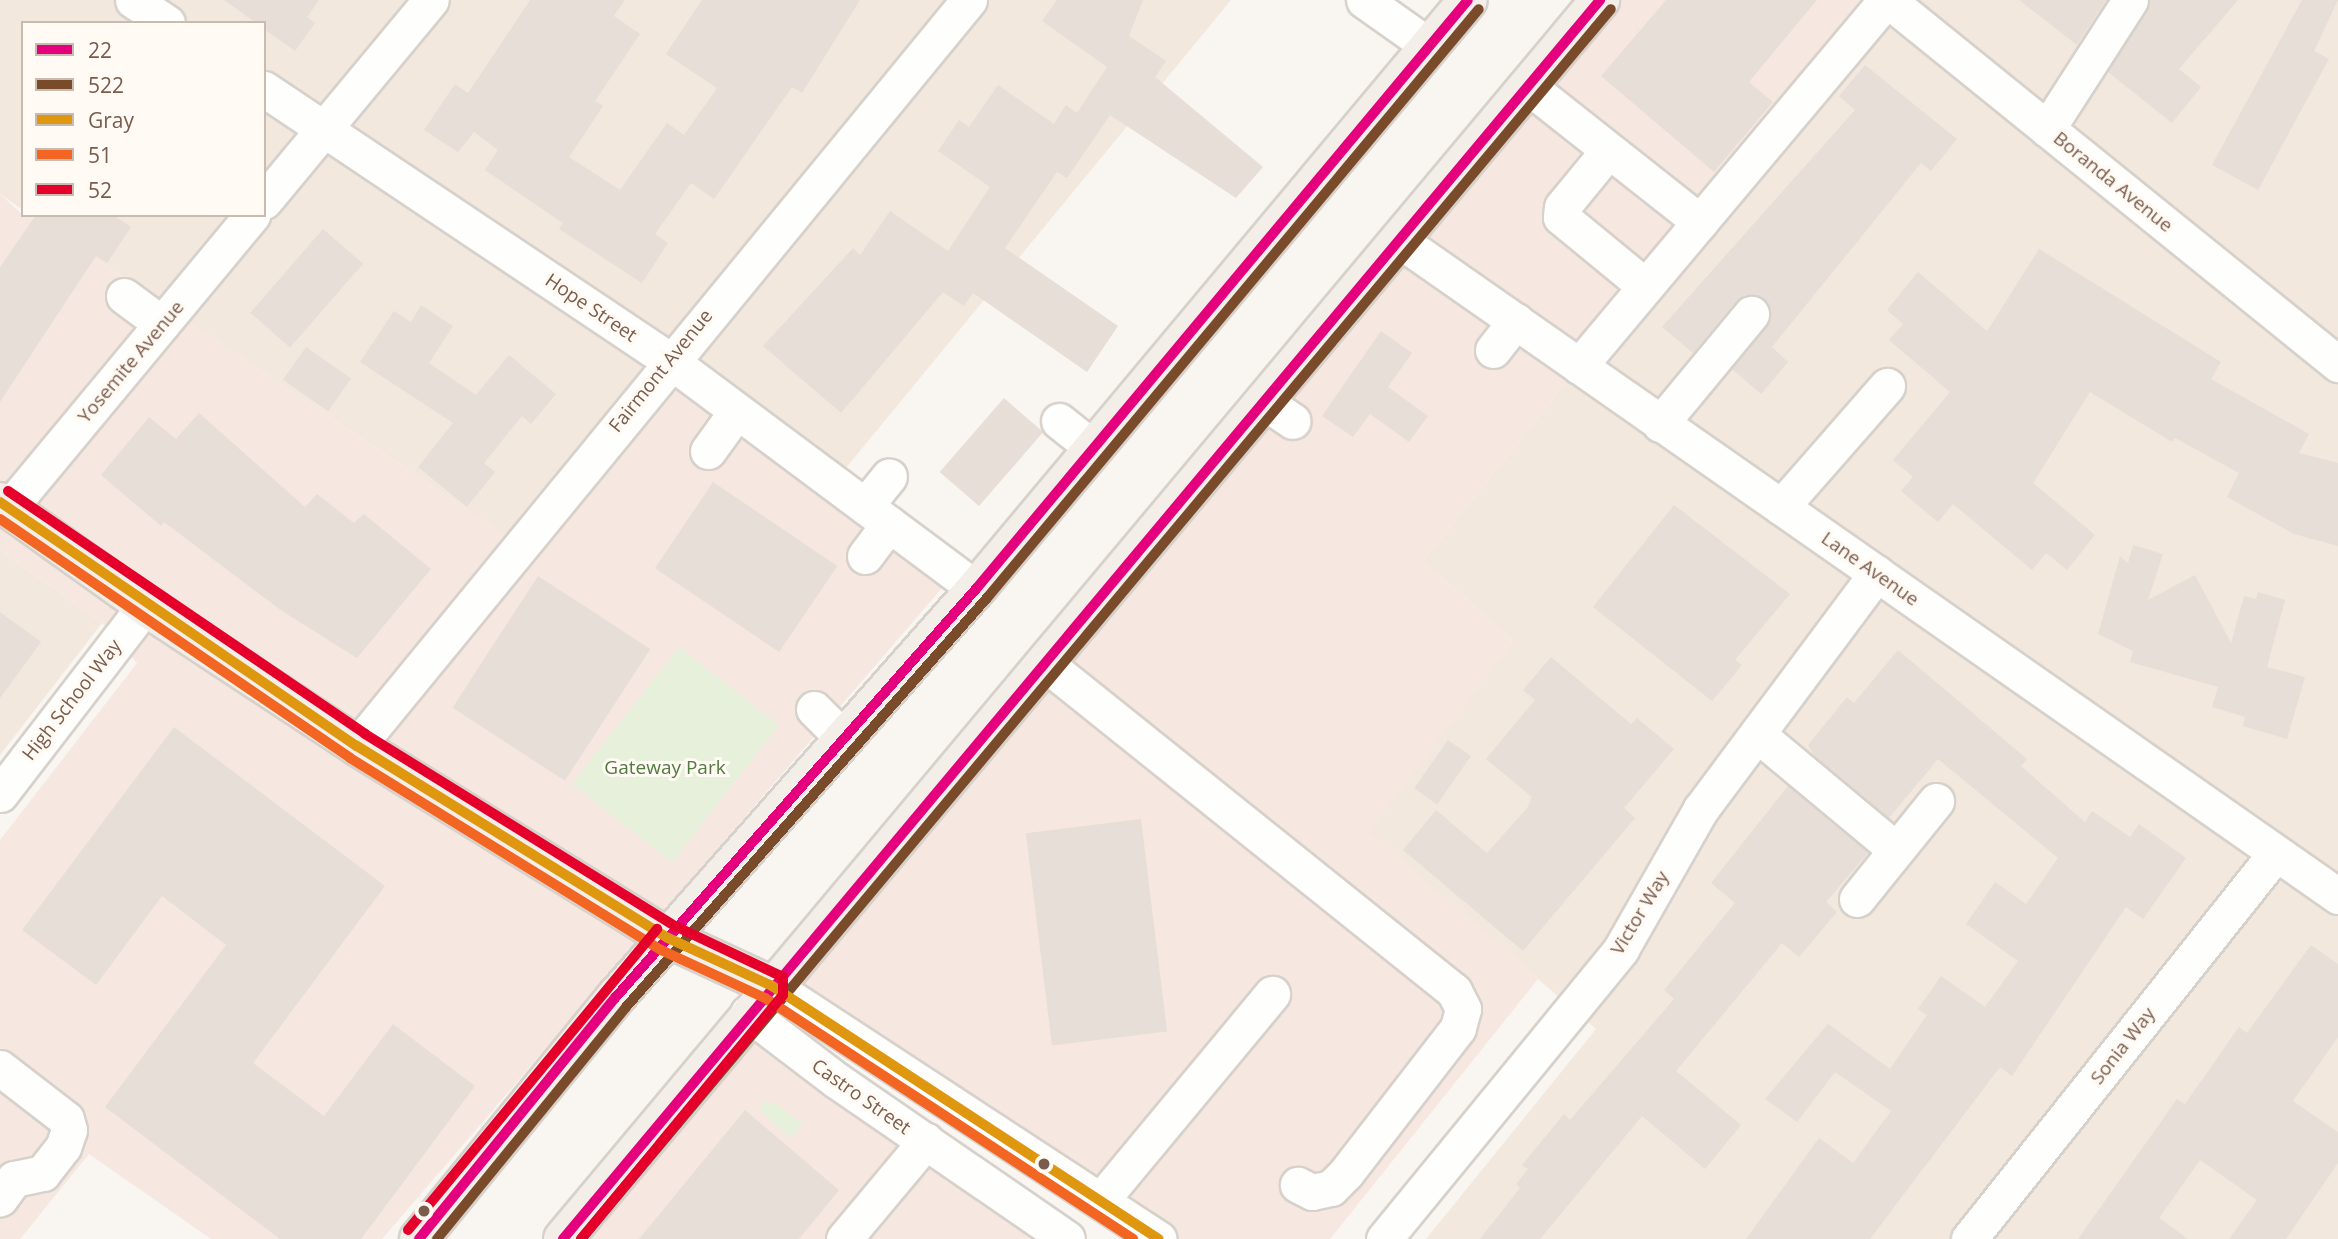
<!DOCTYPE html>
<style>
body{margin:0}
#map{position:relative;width:2338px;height:1239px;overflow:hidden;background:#f9f5f0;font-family:"Open Sans",sans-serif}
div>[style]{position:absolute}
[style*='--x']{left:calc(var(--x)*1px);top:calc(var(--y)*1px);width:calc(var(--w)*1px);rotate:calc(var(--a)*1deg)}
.residential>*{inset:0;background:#f2e8de}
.commercial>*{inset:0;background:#f6e8e1}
.green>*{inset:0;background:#e7f0db;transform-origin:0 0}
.building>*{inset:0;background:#e6ded7;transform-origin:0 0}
.roads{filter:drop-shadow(2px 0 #d7d1cb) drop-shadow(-2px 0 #d7d1cb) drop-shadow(0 2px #d7d1cb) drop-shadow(0 -2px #d7d1cb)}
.minor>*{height:35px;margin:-17.5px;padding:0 17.5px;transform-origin:17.5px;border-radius:17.5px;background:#fefefd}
.major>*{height:38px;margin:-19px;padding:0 19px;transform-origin:19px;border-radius:19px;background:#f3eee8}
.bus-1>*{height:10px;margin:-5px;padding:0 5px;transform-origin:5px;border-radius:5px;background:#e5007d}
.bus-2>*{height:10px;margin:-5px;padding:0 5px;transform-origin:5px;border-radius:5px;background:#7a4b2a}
.bus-3>*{height:10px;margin:-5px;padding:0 5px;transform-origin:5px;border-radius:5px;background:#de970f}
.bus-4>*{height:10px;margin:-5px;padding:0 5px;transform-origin:5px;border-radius:5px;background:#f26522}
.bus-5>*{height:10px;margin:-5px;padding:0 5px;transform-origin:5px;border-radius:5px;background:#e4002b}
.dots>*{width:19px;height:19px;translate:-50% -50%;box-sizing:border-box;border:4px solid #fffaf3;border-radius:50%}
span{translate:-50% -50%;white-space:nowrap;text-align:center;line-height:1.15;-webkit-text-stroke:6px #fffaf3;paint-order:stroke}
.street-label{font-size:19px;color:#7a5c4d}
.park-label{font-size:19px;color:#537a41}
.legend{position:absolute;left:21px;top:21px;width:245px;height:196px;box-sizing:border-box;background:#fffaf3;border:2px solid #cabbb1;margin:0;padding:9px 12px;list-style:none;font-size:21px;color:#7a5c4d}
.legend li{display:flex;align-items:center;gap:14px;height:35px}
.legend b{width:35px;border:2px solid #cabbb1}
</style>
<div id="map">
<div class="residential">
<i style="clip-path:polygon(0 0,1231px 0,822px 497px,679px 388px,552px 539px,509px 538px,31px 215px,264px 215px,264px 23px,23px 23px,23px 210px,0 194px)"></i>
<i style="clip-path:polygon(1873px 0,2338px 0,2338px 1239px,1426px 1239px,1596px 1029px,1368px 832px,1513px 640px,1423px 561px)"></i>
<i style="clip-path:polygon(0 550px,102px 623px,0 755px)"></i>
</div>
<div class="commercial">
<i style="clip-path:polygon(1600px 0,1873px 0,1423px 561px,1513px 640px,1369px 832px,1538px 979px,1330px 1239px,1159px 1239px,772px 986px)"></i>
<i style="clip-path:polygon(0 194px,23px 215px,31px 215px,509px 538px,552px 539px,679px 388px,942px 588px,382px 1239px,211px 1239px,89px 1154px,20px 1239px,0 1239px,0 840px,137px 663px,102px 623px,0 550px)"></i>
<i style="clip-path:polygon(748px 1013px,1067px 1239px,563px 1239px)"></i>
</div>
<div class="green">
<i style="left:679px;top:647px;width:127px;height:174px;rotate:38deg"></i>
<i style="clip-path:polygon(761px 1102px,775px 1103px,803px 1124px,791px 1138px,762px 1113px)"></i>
</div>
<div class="building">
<i style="clip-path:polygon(224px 0,319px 0,307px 17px,315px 23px,295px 51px,264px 29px,264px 23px,256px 23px)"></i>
<i style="clip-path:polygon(530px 0,625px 0,614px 16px,640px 34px,595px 101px,603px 106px,569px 157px,620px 190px,667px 123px,684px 135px,717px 88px,666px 54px,702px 0,860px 0,802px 93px,792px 87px,714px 199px,691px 183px,655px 234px,668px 243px,642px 283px,559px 229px,563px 223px,485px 170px,498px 150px,474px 132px,458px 152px,424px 130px,455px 84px,468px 93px)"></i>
<i style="clip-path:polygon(1057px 0,1143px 0,1129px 36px,1166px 61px,1155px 77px,1263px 167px,1236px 198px,1110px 115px,1067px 178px,1057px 172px,1005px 248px,1118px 326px,1087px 372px,973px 293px,964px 306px,943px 292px,841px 413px,763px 346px,853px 248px,860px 255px,890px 211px,948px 251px,990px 187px,938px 151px,959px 120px,969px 127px,998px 85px,1054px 124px,1066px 105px,1077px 113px,1107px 67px,1042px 21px)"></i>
<i style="clip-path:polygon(1666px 0,1817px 0,1749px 82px,1773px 102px,1714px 172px,1601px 76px)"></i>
<i style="clip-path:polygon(2019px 0,2106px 0,2077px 45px)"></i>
<i style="clip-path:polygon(2150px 0,2238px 0,2179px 69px,2201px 87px,2172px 123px,2108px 72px)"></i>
<i style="clip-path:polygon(2302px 0,2338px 0,2314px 51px,2329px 59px,2258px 190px,2212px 165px)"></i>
<i style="clip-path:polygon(1865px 65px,1957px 139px,1931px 171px,1921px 163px,1772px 347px,1788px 362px,1761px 394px,1732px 369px,1771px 318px,1763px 298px,1745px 295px,1736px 301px,1693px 353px,1662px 327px,1855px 110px,1839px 96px)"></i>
<i style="clip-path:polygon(36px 215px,113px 215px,131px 227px,107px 263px,96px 256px,0 402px,0 267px)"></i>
<i style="left:323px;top:229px;width:53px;height:111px;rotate:41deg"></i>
<i style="clip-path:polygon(2039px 249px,2221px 362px,2211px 379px,2309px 434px,2299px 453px,2338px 463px,2338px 546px,2294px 534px,2227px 497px,2239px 473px,2175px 438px,2172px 442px,2090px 392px,2033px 483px,2095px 535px,2067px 570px,2046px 553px,2032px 570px,1953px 504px,1938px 522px,1901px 491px,1913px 477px,1893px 460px,1950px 392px,1889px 340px,1903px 324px,1887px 310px,1918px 272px,1987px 331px)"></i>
<i style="clip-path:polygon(421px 305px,453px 326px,429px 363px,476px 395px,509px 355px,556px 394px,531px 424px,522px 416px,484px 463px,495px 472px,467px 507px,418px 467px,453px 423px,360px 362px,394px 311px,411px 322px)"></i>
<i style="clip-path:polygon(1381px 331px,1412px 353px,1388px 387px,1428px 416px,1409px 442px,1370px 414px,1353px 437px,1322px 416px)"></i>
<i style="left:306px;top:347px;width:55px;height:40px;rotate:35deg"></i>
<i style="left:1004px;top:398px;width:52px;height:98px;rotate:41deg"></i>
<i style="clip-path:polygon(199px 413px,305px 507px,317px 494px,354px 523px,364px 514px,431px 569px,357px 658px,282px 611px,164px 522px,161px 526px,101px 475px,149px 417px,176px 439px)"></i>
<i style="left:713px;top:482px;width:150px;height:104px;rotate:34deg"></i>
<i style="clip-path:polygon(1674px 505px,1790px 594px,1735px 660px,1742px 665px,1712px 701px,1593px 607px)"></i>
<i style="clip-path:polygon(2133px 545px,2163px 554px,2148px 600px,2195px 575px,2231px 643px,2244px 596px,2256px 599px,2258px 592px,2285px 600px,2267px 667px,2305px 677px,2287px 739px,2243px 726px,2245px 717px,2212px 707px,2218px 687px,2130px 662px,2133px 651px,2098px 634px,2120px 556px,2128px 563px)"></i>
<i style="left:538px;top:576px;width:134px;height:157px;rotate:33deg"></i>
<i style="clip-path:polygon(0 612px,41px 642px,0 698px)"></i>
<i style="clip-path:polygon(1898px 650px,2027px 759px,2021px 766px,2085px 822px,2092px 811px,2130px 837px,2139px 824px,2186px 858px,2143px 919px,2126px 907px,2012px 1076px,2000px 1067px,1870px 1239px,1746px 1239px,1819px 1138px,1853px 1163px,1891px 1111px,1835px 1072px,1797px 1122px,1765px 1099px,1828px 1024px,1890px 1069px,1927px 1015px,1918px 1009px,1941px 976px,1985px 1007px,2018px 961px,1966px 924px,1995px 882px,2026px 904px,2058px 858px,1938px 759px,1889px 818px,1814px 755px,1808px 745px,1847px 697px,1854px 703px)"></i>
<i style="clip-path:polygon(1551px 657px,1631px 724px,1637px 718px,1674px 749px,1624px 808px,1635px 818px,1523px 951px,1403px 850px,1436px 810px,1487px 853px,1527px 808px,1532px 797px,1486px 759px,1535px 700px,1523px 690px)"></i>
<i style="clip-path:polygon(174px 727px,385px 886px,253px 1063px,324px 1116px,393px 1024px,475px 1086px,361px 1239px,280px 1239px,105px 1107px,226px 945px,162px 896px,96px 985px,22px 930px)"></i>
<i style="left:1448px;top:740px;width:28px;height:59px;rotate:35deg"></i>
<i style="clip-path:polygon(1788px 786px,1868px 853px,1826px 902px,1837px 912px,1799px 957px,1782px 943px,1676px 1071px,1741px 1125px,1705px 1169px,1642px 1116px,1540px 1239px,1480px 1239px,1520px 1188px,1516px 1184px,1528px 1169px,1522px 1165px,1564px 1114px,1570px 1120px,1674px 999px,1664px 990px,1735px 903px,1711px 883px)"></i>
<i style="left:1141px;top:819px;width:214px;height:116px;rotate:83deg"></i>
<i style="clip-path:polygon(2311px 945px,2338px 964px,2338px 1037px,2293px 1101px,2338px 1132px,2338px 1163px,2286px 1239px,2229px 1239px,2257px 1200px,2200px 1160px,2159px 1218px,2188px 1239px,2078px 1239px,2177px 1099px,2185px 1104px,2239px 1027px,2247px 1033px)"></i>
<i style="clip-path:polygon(745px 1110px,839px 1190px,799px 1239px,639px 1239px)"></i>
</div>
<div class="roads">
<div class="minor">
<i style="--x:133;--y:0;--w:41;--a:34.1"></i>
<i style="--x:1364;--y:0;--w:80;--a:35.3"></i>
<i style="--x:1888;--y:0;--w:579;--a:38.97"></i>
<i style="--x:1529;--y:87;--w:218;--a:38.3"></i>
<i style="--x:264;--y:89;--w:487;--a:33.8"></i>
<i style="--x:669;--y:360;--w:383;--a:36.7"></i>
<i style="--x:2047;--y:129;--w:153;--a:-57.2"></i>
<i style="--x:1608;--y:151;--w:72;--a:129.4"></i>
<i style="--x:1562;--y:207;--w:10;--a:96"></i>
<i style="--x:1561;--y:217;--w:109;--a:39.4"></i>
<i style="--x:264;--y:201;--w:261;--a:-50.3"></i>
<i style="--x:1402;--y:242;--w:1142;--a:34.94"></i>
<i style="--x:124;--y:296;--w:47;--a:36.4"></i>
<i style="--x:1493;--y:350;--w:37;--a:-52"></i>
<i style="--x:1579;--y:366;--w:478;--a:-50"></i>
<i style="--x:1266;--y:403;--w:32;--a:34"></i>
<i style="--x:1059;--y:421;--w:43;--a:38.5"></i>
<i style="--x:1660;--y:424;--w:143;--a:-50.4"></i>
<i style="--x:708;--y:451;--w:49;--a:-54.1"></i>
<i style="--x:865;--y:506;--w:38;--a:-51"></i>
<i style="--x:1781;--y:507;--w:161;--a:-48.8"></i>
<i style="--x:9;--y:508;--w:381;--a:-50.3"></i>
<i style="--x:865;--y:556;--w:40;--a:-53"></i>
<i style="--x:1046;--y:664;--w:523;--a:38.71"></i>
<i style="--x:1454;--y:991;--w:20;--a:63"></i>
<i style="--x:1463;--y:1009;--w:20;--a:105"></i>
<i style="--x:1458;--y:1028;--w:183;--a:127.7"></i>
<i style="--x:1346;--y:1173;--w:21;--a:135"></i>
<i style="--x:1331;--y:1188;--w:19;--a:168"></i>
<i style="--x:1312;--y:1192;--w:16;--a:-153"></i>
<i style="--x:814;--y:709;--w:42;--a:45"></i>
<i style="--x:1757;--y:734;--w:181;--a:39.8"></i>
<i style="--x:357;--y:746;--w:965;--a:-50.64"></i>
<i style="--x:0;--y:794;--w:237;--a:-52.4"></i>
<i style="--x:1857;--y:899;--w:126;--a:-51.1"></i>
<i style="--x:772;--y:986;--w:462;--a:33.2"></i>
<i style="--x:748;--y:1013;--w:111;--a:37.3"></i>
<i style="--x:836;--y:1080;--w:280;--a:34.5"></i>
<i style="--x:0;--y:1068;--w:83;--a:37.7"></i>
<i style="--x:66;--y:1119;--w:11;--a:75"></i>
<i style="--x:69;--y:1130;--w:18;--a:109"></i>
<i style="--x:63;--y:1147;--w:33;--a:128"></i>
<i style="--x:43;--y:1173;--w:30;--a:168"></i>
<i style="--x:14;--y:1179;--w:24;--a:126"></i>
<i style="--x:1101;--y:1200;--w:268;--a:-50.3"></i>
<i style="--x:844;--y:1239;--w:128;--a:-50.1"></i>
<i style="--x:1384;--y:1239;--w:375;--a:-50.7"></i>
<i style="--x:1621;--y:949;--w:161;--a:-60.3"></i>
<i style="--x:1701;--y:809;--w:294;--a:-53.3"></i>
<i style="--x:1969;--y:1239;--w:493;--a:-51.5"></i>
</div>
<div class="major">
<i style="--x:0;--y:502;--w:178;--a:35.6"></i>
<i style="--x:145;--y:606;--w:254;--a:33.4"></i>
<i style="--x:357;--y:746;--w:365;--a:31.7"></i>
<i style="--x:668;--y:938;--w:115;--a:24.8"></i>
<i style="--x:419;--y:1239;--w:311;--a:-50.9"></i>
<i style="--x:615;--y:998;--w:546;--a:-48.57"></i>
<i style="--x:976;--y:589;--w:767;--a:-50.13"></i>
<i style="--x:563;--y:1239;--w:1616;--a:-50.07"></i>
</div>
</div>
<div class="bus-1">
<i style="--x:419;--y:1239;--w:311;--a:-50.9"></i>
<i style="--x:615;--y:998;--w:546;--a:-48.57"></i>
<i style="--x:976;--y:589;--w:767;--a:-50.13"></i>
<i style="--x:563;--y:1239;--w:1616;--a:-50.07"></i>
</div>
<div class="bus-2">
<i style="--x:437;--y:1239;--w:299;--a:-50.8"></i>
<i style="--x:626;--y:1007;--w:546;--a:-48.57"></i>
<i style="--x:987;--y:598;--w:767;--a:-50.13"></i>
<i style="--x:581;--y:1239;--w:1604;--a:-50.06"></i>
</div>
<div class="bus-3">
<i style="--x:0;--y:502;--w:432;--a:34.4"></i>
<i style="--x:357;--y:746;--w:365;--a:31.7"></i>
<i style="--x:668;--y:938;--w:115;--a:24.8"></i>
<i style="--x:772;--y:986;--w:462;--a:33.2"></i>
</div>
<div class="bus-4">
<i style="--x:0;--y:519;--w:424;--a:34.3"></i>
<i style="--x:350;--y:758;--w:365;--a:31.7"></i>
<i style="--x:661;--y:950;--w:115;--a:24.8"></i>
<i style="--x:765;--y:998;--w:440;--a:33.2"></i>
</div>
<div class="bus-5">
<i style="--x:8;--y:491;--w:432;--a:34.2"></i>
<i style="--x:365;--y:734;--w:365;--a:31.8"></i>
<i style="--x:675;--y:926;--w:119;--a:25.3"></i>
<i style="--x:783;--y:977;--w:18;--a:90"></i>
<i style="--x:783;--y:995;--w:317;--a:129.6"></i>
<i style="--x:408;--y:1230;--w:391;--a:-50.4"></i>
</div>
<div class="dots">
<i style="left:1044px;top:1164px;background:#7a5c4d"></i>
<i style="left:424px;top:1211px;background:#7a5c4d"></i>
</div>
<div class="street-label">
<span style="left:2113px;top:182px;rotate:39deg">Boranda Avenue</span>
<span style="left:591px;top:308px;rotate:34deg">Hope Street</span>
<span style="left:131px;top:362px;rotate:-50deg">Yosemite Avenue</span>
<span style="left:661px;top:371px;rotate:-51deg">Fairmont Avenue</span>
<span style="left:1870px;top:569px;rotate:35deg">Lane Avenue</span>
<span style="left:72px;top:700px;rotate:-52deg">High School Way</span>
<span style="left:1640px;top:913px;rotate:-59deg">Victor Way</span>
<span style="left:2123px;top:1046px;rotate:-52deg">Sonia Way</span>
<span style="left:861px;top:1097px;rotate:35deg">Castro Street</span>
</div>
<div class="park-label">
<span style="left:665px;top:768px">Gateway Park</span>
</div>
<ul class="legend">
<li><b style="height:9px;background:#e5007d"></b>22</li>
<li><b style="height:9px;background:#7a4b2a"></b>522</li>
<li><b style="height:9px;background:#de970f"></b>Gray</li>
<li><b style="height:9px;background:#f26522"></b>51</li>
<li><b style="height:9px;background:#e4002b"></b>52</li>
</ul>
</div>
